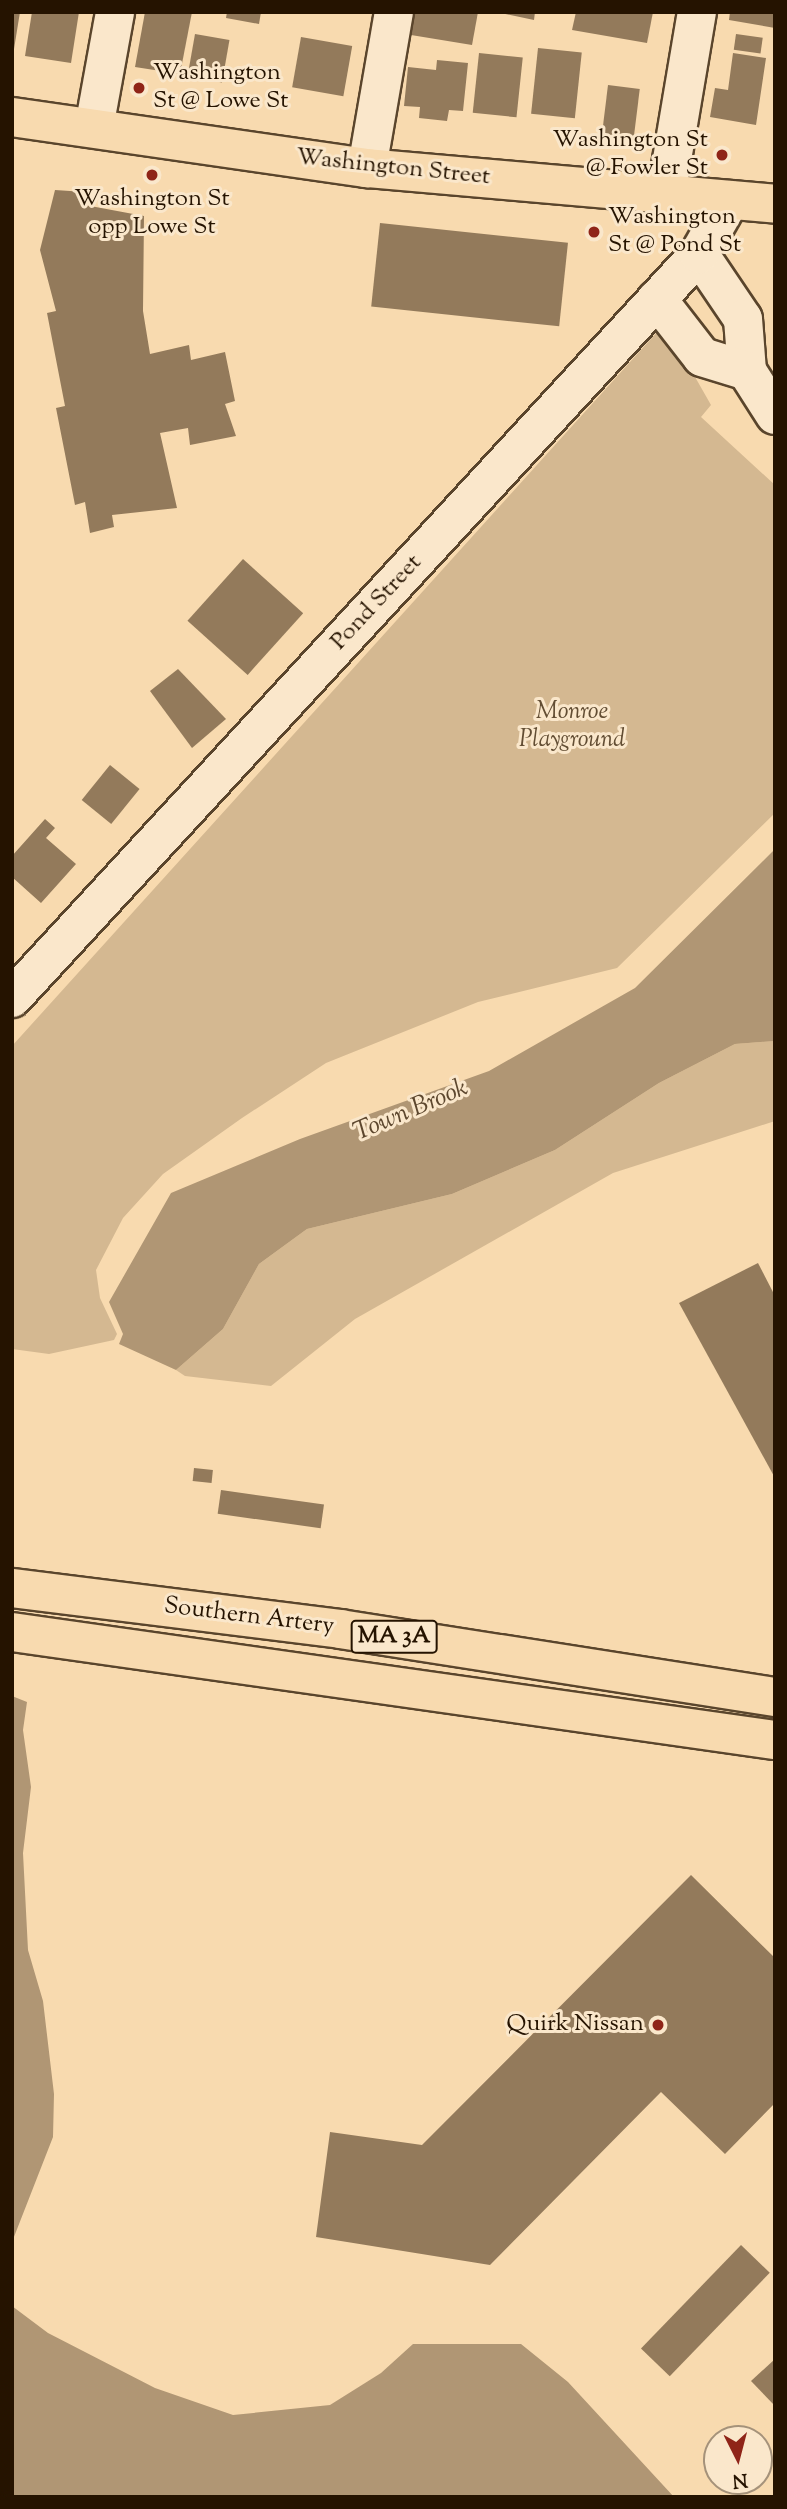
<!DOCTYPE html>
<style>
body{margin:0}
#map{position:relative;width:787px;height:2509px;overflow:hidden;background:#f8daaf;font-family:"Sorts Mill Goudy",serif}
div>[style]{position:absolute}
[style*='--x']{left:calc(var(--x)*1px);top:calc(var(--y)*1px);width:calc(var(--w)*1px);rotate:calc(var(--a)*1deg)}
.green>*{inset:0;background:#d4b891}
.water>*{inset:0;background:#b09674}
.building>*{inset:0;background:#937a5b;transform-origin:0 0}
.roads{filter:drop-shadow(2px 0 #5a452c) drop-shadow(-2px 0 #5a452c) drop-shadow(0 2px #5a452c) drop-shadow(0 -2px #5a452c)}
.minor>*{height:38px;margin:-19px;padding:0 19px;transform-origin:19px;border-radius:19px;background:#fae7cb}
.major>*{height:38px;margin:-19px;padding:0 19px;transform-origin:19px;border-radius:19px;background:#f8daaf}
.dots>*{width:19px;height:19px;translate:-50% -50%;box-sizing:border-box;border:4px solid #fae7cb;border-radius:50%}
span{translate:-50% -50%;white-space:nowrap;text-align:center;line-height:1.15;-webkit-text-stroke:6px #fae7cb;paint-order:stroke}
.shield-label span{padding:2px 5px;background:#fae7cb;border:2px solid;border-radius:5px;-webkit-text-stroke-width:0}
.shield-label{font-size:23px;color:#251300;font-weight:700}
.poi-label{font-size:24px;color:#251300}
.left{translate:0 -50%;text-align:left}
.right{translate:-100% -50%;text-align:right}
.street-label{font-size:24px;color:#251300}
.park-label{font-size:24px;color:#624d33;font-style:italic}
.water-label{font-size:26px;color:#5d472e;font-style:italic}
.frame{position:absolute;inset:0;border:14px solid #251300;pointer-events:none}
.north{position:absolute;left:703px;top:2425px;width:70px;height:70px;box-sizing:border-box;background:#fae7cb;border:2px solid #a5927a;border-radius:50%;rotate:174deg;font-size:19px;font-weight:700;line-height:28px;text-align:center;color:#251300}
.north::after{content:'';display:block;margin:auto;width:24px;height:32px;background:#8f2418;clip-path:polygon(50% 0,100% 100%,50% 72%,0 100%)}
</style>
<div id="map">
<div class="green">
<i style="clip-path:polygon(658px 331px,674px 340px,711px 405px,701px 417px,775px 485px,775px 813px,617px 968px,478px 1002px,326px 1063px,242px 1118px,163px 1174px,123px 1218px,96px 1270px,100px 1298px,117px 1334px,114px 1340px,49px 1354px,12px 1349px,12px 1046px)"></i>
<i style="clip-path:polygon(775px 1041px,775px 1121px,613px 1173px,355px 1319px,271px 1386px,185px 1376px,176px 1370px,223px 1329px,259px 1264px,307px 1229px,452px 1194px,555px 1150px,659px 1083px,735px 1044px)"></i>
</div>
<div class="water">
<i style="clip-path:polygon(775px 849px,775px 1041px,735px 1044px,659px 1083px,555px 1150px,452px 1194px,307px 1229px,259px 1264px,223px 1329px,176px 1370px,119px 1344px,123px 1334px,109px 1302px,171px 1193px,300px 1139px,489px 1071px,635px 988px)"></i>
<i style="clip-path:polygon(12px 1696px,27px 1702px,23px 1730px,31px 1787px,23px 1853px,28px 1950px,43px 2001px,54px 2094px,53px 2137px,12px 2242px)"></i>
<i style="clip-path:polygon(12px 2306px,48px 2333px,155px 2388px,233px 2415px,330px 2405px,381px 2373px,413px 2344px,521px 2344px,568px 2382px,674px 2497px,12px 2497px)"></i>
</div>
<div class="building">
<i style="clip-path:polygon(12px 12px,20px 12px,14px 49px,12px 49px)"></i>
<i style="clip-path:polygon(32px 12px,79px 12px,71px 63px,25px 56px)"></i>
<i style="clip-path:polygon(145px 12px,192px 12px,180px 74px,135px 67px)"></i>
<i style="clip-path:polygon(227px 12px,261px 12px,259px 24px,226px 18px)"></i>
<i style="clip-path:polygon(415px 12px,478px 12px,472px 45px,411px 35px)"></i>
<i style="clip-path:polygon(496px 12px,535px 12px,534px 20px)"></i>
<i style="clip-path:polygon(576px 12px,653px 12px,647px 43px,572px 30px)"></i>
<i style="clip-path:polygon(730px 12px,775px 12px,775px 28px,729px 20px)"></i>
<i style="left:195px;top:34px;width:35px;height:43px;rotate:10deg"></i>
<i style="left:736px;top:34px;width:27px;height:16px;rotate:8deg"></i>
<i style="left:301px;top:37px;width:52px;height:51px;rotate:10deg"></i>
<i style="left:538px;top:48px;width:44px;height:66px;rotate:6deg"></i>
<i style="left:479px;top:53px;width:44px;height:60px;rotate:6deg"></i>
<i style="clip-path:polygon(733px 53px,766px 58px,756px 125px,710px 117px,715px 88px,728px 90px)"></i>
<i style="clip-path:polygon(437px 60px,468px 63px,463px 111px,449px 110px,447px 121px,419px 118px,420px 107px,404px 106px,408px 67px,436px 70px)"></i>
<i style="left:608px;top:85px;width:32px;height:50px;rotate:7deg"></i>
<i style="clip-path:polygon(55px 190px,85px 192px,85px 205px,144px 216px,143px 311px,150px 354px,189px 345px,191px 360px,225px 352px,235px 401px,225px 404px,236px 436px,190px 445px,188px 428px,160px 433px,177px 508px,112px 515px,114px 527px,90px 533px,85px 502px,75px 505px,56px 408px,65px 406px,47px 313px,56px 311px,40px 250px)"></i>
<i style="left:380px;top:223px;width:189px;height:84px;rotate:6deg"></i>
<i style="left:243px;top:559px;width:81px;height:83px;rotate:42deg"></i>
<i style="clip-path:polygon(178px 669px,226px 719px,192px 748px,150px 691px)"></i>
<i style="left:110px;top:765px;width:38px;height:45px;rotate:39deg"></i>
<i style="clip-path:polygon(45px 819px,55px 828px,46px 838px,76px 864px,41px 903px,12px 877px,12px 856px)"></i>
<i style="clip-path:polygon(758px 1263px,775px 1296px,775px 1478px,679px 1303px)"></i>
<i style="left:194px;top:1468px;width:19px;height:13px;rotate:6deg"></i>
<i style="left:221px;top:1490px;width:104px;height:24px;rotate:8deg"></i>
<i style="clip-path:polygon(691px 1875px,775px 1958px,775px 2103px,725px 2154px,661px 2092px,490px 2265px,316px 2237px,330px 2132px,422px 2145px)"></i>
<i style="left:741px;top:2245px;width:40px;height:144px;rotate:44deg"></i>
<i style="clip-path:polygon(775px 2359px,775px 2406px,751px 2381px)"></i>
</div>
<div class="roads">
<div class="minor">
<i style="--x:94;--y:128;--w:118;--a:-79.7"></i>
<i style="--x:367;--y:168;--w:158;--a:-80.2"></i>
<i style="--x:666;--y:195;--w:186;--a:-80.4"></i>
<i style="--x:699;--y:254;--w:78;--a:55.9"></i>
<i style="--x:743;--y:319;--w:52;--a:85.6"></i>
<i style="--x:747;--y:371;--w:52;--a:57.5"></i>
<i style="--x:657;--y:299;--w:73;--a:52.2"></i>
<i style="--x:702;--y:357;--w:47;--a:17.3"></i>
<i style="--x:12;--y:998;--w:1013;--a:-47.28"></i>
<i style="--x:699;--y:254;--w:62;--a:-60.1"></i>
</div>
<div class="major">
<i style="--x:12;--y:117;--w:359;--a:8.2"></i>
<i style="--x:367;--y:168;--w:410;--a:5"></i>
<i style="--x:12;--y:1588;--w:331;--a:7.1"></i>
<i style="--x:340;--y:1629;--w:440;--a:8.9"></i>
<i style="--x:12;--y:1632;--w:771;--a:8.06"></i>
</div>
</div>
<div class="dots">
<i style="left:139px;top:88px;background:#8f2418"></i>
<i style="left:722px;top:155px;background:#8f2418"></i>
<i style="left:152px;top:175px;background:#8f2418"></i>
<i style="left:594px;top:232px;background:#8f2418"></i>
<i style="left:658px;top:2025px;background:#8f2418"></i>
</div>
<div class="shield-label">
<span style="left:394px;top:1637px">MA 3A</span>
</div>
<div class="poi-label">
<span class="left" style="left:153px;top:88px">Washington<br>St @ Lowe St</span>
<span class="right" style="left:708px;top:155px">Washington St<br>@ Fowler St</span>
<span style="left:152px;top:214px">Washington St<br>opp Lowe St</span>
<span class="left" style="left:608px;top:232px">Washington<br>St @ Pond St</span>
<span class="right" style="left:644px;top:2025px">Quirk Nissan</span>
</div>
<div class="street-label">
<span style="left:393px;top:168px;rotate:6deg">Washington Street</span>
<span style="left:377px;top:603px;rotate:-47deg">Pond Street</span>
<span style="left:249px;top:1617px;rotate:7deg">Southern Artery</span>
</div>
<div class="park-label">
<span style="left:572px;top:727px">Monroe<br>Playground</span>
</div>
<div class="water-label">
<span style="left:411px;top:1111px;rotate:-23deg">Town Brook</span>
</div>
<div class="frame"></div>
<div class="north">N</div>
</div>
